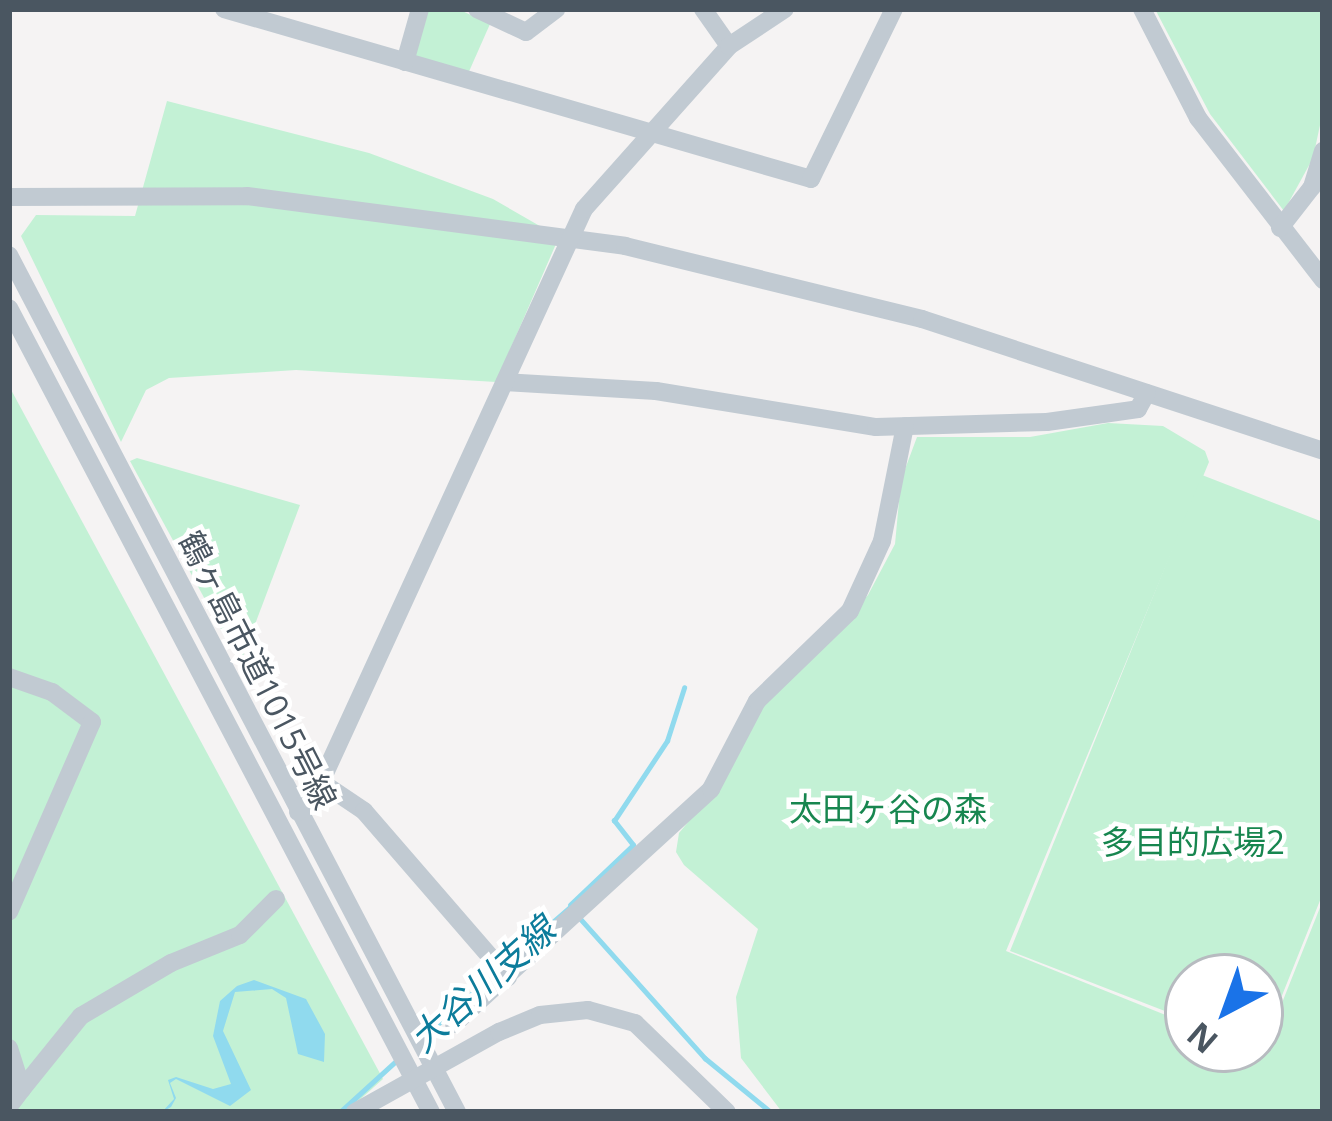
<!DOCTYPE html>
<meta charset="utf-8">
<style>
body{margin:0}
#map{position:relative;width:1332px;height:1121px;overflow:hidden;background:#f5f3f3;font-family:"Open Sans","Noto Sans JP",sans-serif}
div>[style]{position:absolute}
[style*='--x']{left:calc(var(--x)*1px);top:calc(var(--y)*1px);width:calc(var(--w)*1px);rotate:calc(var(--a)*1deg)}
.green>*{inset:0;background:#c3f1d5}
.water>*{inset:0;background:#90daee}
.stream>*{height:4.5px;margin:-2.25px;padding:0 2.25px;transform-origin:2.25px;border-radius:2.25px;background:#90daee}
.minor>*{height:18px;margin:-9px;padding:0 9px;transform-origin:9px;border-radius:9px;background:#c1cad2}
span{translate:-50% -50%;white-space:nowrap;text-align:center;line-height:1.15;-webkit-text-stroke:9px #fff;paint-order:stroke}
.street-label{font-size:33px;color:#4a5661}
.park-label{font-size:33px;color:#17864f}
.water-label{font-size:36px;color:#0c7c9b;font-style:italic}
.frame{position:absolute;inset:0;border:12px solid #4a5661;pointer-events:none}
.north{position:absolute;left:1164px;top:953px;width:120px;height:120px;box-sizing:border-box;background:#fff;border:3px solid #b7bbc0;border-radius:50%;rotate:221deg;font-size:33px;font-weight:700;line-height:48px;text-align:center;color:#4a5661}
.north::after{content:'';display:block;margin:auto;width:42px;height:54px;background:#1a73e8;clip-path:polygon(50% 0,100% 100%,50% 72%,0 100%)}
</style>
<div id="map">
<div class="green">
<i style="clip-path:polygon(429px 9px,458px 9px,490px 24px,467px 76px,411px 60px)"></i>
<i style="clip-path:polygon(1155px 9px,1323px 9px,1323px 111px,1313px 158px,1284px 211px,1210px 114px)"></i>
<i style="clip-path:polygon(167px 101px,369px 153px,493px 199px,559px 237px,496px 382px,296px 370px,169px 378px,146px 390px,121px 442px,21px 236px,36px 215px,135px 216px)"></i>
<i style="clip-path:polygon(9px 386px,383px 1079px,346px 1112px,9px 1112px)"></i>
<i style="clip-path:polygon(1108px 423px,1163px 426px,1205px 451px,1209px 462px,1006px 951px,1188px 1024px,1188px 1049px,1262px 1053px,1323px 900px,1323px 1112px,782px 1112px,741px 1058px,736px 997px,758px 929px,684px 865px,676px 852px,679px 833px,724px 779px,757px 707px,868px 595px,895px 544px,901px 480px,917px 437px,1030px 437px)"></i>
<i style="clip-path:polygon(137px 458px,300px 505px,240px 664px,130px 461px)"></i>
<i style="clip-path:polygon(1202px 475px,1323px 522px,1323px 893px,1261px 1048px,1260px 977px,1188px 977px,1188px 1020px,1010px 951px)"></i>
</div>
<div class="water">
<i style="clip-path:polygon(254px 980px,306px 999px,325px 1034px,324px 1062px,298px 1054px,286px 998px,272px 989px,235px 992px,223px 1031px,251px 1090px,230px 1106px,176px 1079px,170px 1083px,176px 1098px,171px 1107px,162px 1112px,174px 1099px,168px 1080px,176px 1077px,213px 1089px,231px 1084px,213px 1036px,220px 1001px,237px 986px)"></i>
</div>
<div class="stream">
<i style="--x:570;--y:905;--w:87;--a:-43.6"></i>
<i style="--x:633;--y:845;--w:31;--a:-128"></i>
<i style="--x:614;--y:821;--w:96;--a:-56.5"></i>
<i style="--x:667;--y:741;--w:56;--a:-72.2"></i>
<i style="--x:578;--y:916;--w:191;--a:48.2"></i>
<i style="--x:705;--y:1058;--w:85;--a:39.3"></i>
<i style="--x:503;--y:965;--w:89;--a:-40.9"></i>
<i style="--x:423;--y:1037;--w:96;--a:-41.6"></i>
<i style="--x:340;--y:1112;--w:76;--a:-42.3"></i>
</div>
<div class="minor">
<i style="--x:224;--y:9;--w:611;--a:16.15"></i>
<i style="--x:811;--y:179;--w:189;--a:-64"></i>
<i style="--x:477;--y:9;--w:54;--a:25.1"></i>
<i style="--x:526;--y:32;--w:38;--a:-37"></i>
<i style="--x:703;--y:9;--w:45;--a:54.9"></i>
<i style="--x:1142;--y:9;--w:123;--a:62.8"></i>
<i style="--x:1198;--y:118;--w:205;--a:52.3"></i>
<i style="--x:405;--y:62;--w:55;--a:-74.2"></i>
<i style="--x:9;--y:197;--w:238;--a:-0.2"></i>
<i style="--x:247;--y:196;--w:381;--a:7.5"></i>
<i style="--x:625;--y:246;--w:306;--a:13.8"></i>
<i style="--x:922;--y:319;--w:422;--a:18.2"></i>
<i style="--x:1280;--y:228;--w:52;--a:-52"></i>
<i style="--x:1312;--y:187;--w:38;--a:-73"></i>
<i style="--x:9;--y:255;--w:967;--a:62.4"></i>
<i style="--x:9;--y:308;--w:908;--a:62.31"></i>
<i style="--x:505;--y:382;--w:151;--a:3.4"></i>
<i style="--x:656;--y:391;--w:223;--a:9.3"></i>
<i style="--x:876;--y:427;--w:171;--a:-1.7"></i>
<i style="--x:1047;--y:422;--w:92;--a:-8.1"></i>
<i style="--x:1138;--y:409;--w:18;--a:-61"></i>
<i style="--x:9;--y:677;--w:46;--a:19.2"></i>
<i style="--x:52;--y:692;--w:50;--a:36.9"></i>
<i style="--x:92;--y:722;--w:207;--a:113.6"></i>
<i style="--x:321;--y:782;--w:630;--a:-65.35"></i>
<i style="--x:584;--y:209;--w:218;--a:-48.3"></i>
<i style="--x:729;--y:46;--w:67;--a:-33.5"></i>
<i style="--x:298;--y:812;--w:38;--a:-53"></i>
<i style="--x:321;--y:782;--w:52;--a:34"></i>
<i style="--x:364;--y:811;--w:220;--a:49.1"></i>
<i style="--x:454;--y:1024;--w:348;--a:-42.4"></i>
<i style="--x:711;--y:789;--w:99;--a:-62.4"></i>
<i style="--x:757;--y:701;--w:129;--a:-44.1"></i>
<i style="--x:850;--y:611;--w:77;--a:-65.4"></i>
<i style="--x:882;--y:541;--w:117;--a:-78.7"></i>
<i style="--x:9;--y:1048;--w:43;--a:72.4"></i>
<i style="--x:22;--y:1089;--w:21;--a:127"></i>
<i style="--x:22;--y:1089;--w:94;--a:-51.1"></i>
<i style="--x:81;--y:1016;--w:104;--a:-30.5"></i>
<i style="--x:171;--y:963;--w:74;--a:-22.1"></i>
<i style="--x:240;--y:935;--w:51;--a:-45"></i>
<i style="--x:355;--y:1112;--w:165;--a:-29.1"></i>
<i style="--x:499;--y:1032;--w:44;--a:-22.5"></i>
<i style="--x:540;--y:1015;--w:48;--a:-5.9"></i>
<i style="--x:588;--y:1010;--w:49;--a:15.5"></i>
<i style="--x:635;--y:1023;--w:128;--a:44.1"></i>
</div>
<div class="street-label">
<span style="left:258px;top:670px;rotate:63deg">鶴ヶ島市道1015号線</span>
</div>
<div class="park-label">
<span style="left:888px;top:809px">太田ヶ谷の森</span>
<span style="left:1193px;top:842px">多目的広場2</span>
</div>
<div class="water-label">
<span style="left:482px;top:984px;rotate:-42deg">大谷川支線</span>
</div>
<div class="frame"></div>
<div class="north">N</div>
</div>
